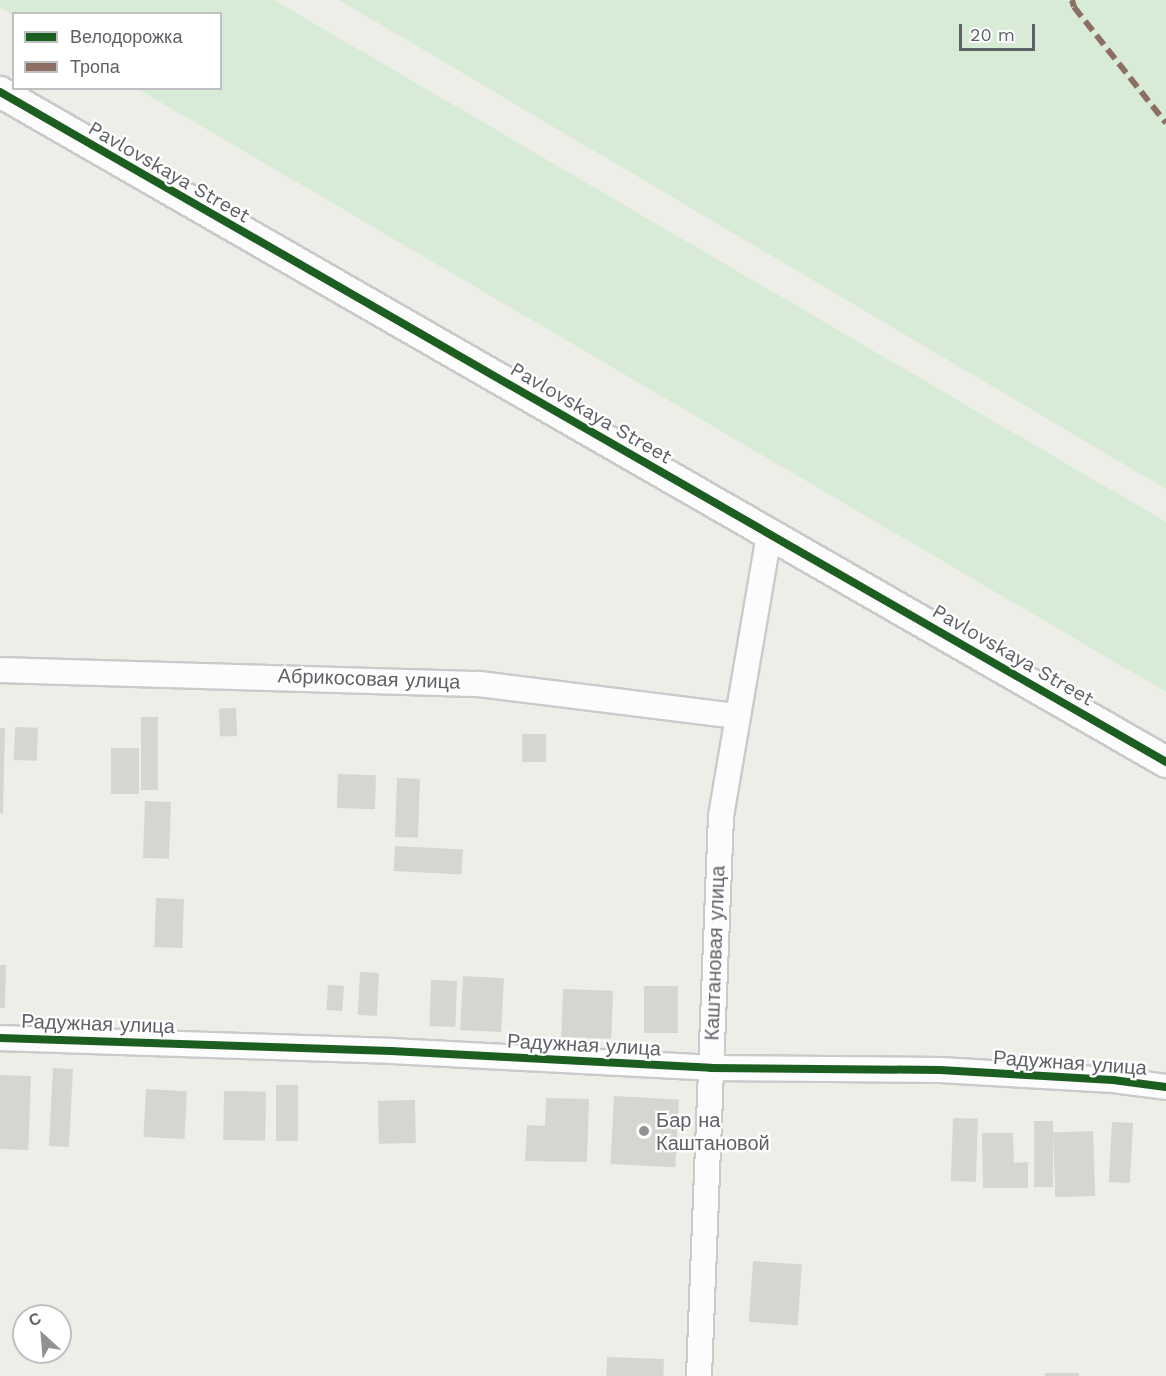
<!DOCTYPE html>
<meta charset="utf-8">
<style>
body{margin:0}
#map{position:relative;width:1166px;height:1376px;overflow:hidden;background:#eeeee9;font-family:"Work Sans",sans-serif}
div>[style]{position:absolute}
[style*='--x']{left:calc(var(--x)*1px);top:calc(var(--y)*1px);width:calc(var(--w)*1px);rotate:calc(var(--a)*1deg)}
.green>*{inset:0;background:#d7ebd6}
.building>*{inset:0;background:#d5d5d2;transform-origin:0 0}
.roads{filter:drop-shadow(2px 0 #cacaca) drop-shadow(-2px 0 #cacaca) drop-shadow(0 2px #cacaca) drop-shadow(0 -2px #cacaca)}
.minor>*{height:24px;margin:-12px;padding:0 12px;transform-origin:12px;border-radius:12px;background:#fcfcfc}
.tertiary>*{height:30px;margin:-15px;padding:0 15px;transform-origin:15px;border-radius:15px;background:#fcfcfc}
.quiet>*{height:6px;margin-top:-3px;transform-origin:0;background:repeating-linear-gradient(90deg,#8d6e63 0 12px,transparent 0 18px)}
.cycleway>*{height:8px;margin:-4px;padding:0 4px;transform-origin:4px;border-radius:4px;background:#1b5e20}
.dots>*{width:16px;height:16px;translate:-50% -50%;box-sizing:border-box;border:3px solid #fff;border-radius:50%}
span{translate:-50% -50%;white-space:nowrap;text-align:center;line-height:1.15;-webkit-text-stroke:4.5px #fff;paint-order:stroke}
.street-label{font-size:20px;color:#5e6267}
.poi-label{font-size:20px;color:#5e6267}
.left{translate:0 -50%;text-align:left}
.legend{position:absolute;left:12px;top:12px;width:210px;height:78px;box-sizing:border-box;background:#fff;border:2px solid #bfc0c2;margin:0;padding:8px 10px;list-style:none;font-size:18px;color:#5e6267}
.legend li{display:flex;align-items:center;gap:12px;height:30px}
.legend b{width:30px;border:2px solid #bfc0c2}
.north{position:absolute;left:12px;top:1304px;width:60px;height:60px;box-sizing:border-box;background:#fff;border:2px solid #bfc0c2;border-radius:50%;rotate:334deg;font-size:16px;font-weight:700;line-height:24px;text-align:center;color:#5e6267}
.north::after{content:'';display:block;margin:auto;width:21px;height:27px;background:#909394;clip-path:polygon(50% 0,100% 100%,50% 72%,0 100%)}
.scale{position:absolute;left:959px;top:24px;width:76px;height:27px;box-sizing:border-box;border:3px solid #5e6267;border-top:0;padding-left:8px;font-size:18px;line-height:21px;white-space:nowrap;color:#5e6267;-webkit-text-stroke:4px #fff;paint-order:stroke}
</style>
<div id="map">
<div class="green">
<i style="clip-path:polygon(0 0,274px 0,1166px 522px,1166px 692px,138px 89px,220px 88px,220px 14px,13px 15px,0 7px)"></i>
<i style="clip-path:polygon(339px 0,1166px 0,1166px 489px)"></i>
</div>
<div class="building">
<i style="left:236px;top:708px;width:28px;height:17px;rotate:88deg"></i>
<i style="left:141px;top:717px;width:17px;height:73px"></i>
<i style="left:15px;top:727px;width:23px;height:33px;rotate:2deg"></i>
<i style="clip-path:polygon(0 728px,5px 728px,3px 814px,0 813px)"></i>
<i style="left:522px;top:734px;width:24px;height:28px"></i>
<i style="left:139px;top:748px;width:46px;height:28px;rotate:90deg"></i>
<i style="left:338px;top:774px;width:38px;height:34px;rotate:2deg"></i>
<i style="left:397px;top:778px;width:23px;height:59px;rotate:2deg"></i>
<i style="left:145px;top:801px;width:26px;height:57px;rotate:2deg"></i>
<i style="left:395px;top:846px;width:68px;height:25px;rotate:3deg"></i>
<i style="left:156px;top:898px;width:28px;height:49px;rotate:2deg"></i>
<i style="clip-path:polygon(0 965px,6px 965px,5px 1008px,0 1008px)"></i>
<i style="left:360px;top:972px;width:19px;height:43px;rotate:3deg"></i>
<i style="left:463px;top:976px;width:41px;height:54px;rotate:3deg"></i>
<i style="left:431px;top:980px;width:26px;height:46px;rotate:2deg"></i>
<i style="left:328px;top:985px;width:16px;height:25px;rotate:4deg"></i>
<i style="left:644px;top:986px;width:34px;height:47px"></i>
<i style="left:563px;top:989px;width:50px;height:48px;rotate:2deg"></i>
<i style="left:53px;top:1068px;width:20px;height:78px;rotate:3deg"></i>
<i style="left:0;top:1075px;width:31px;height:74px;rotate:2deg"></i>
<i style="left:276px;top:1085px;width:22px;height:56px"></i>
<i style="left:146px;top:1089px;width:41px;height:48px;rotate:3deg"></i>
<i style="left:224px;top:1091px;width:42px;height:49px;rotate:1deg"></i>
<i style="left:614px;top:1096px;width:65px;height:68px;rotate:3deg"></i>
<i style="clip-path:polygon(546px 1098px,589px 1099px,587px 1162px,525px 1161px,527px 1125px,545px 1126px)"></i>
<i style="left:415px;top:1100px;width:43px;height:37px;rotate:89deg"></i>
<i style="left:953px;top:1118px;width:25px;height:63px;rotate:2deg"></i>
<i style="left:1034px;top:1121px;width:19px;height:66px"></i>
<i style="left:1112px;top:1122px;width:21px;height:60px;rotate:3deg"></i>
<i style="left:1093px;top:1131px;width:65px;height:40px;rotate:88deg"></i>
<i style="clip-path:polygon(982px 1133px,1013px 1133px,1014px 1163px,1028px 1162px,1028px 1188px,983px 1188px)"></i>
<i style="left:753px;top:1261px;width:49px;height:61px;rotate:4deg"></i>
<i style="left:607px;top:1357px;width:57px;height:19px;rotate:2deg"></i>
<i style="left:1045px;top:1373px;width:34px;height:3px"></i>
</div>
<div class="roads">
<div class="minor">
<i style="--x:0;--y:670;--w:479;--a:1.7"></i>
<i style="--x:479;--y:684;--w:260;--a:7.1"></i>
<i style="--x:0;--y:1038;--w:391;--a:1.9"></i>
<i style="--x:391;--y:1051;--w:320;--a:3"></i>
<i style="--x:711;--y:1068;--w:229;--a:0.5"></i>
<i style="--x:940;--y:1070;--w:173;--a:3.3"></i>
<i style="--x:1113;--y:1080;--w:53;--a:7.5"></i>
<i style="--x:699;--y:1376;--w:560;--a:-87.75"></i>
<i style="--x:721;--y:816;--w:286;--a:-80.3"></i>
</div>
<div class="tertiary">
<i style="--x:0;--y:92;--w:1345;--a:29.88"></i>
</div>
</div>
<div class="quiet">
<i style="--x:1072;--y:0;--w:7;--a:74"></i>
<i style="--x:1074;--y:7;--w:148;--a:51.6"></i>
</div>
<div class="cycleway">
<i style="--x:0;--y:92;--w:1345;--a:29.88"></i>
<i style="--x:0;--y:1038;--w:391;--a:1.9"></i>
<i style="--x:391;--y:1051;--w:320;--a:3"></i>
<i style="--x:711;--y:1068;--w:229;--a:0.5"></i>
<i style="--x:940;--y:1070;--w:173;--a:3.3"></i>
<i style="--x:1113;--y:1080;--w:53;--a:7.5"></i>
</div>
<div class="dots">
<i style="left:644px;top:1131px;background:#909394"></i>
</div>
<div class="street-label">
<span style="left:169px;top:172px;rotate:30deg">Pavlovskaya Street</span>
<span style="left:591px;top:413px;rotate:30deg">Pavlovskaya Street</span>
<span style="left:1013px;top:655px;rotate:30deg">Pavlovskaya Street</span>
<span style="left:369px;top:679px;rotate:2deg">Абрикосовая улица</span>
<span style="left:715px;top:953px;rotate:-88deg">Каштановая улица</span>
<span style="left:98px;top:1024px;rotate:2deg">Радужная улица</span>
<span style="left:584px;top:1045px;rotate:3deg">Радужная улица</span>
<span style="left:1070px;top:1063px;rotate:4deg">Радужная улица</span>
</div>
<div class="poi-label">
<span class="left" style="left:656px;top:1132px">Бар на<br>Каштановой</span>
</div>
<ul class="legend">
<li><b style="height:8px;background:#1b5e20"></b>Велодорожка</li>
<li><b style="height:8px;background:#8d6e63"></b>Тропа</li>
</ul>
<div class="north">С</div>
<div class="scale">20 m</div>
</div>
